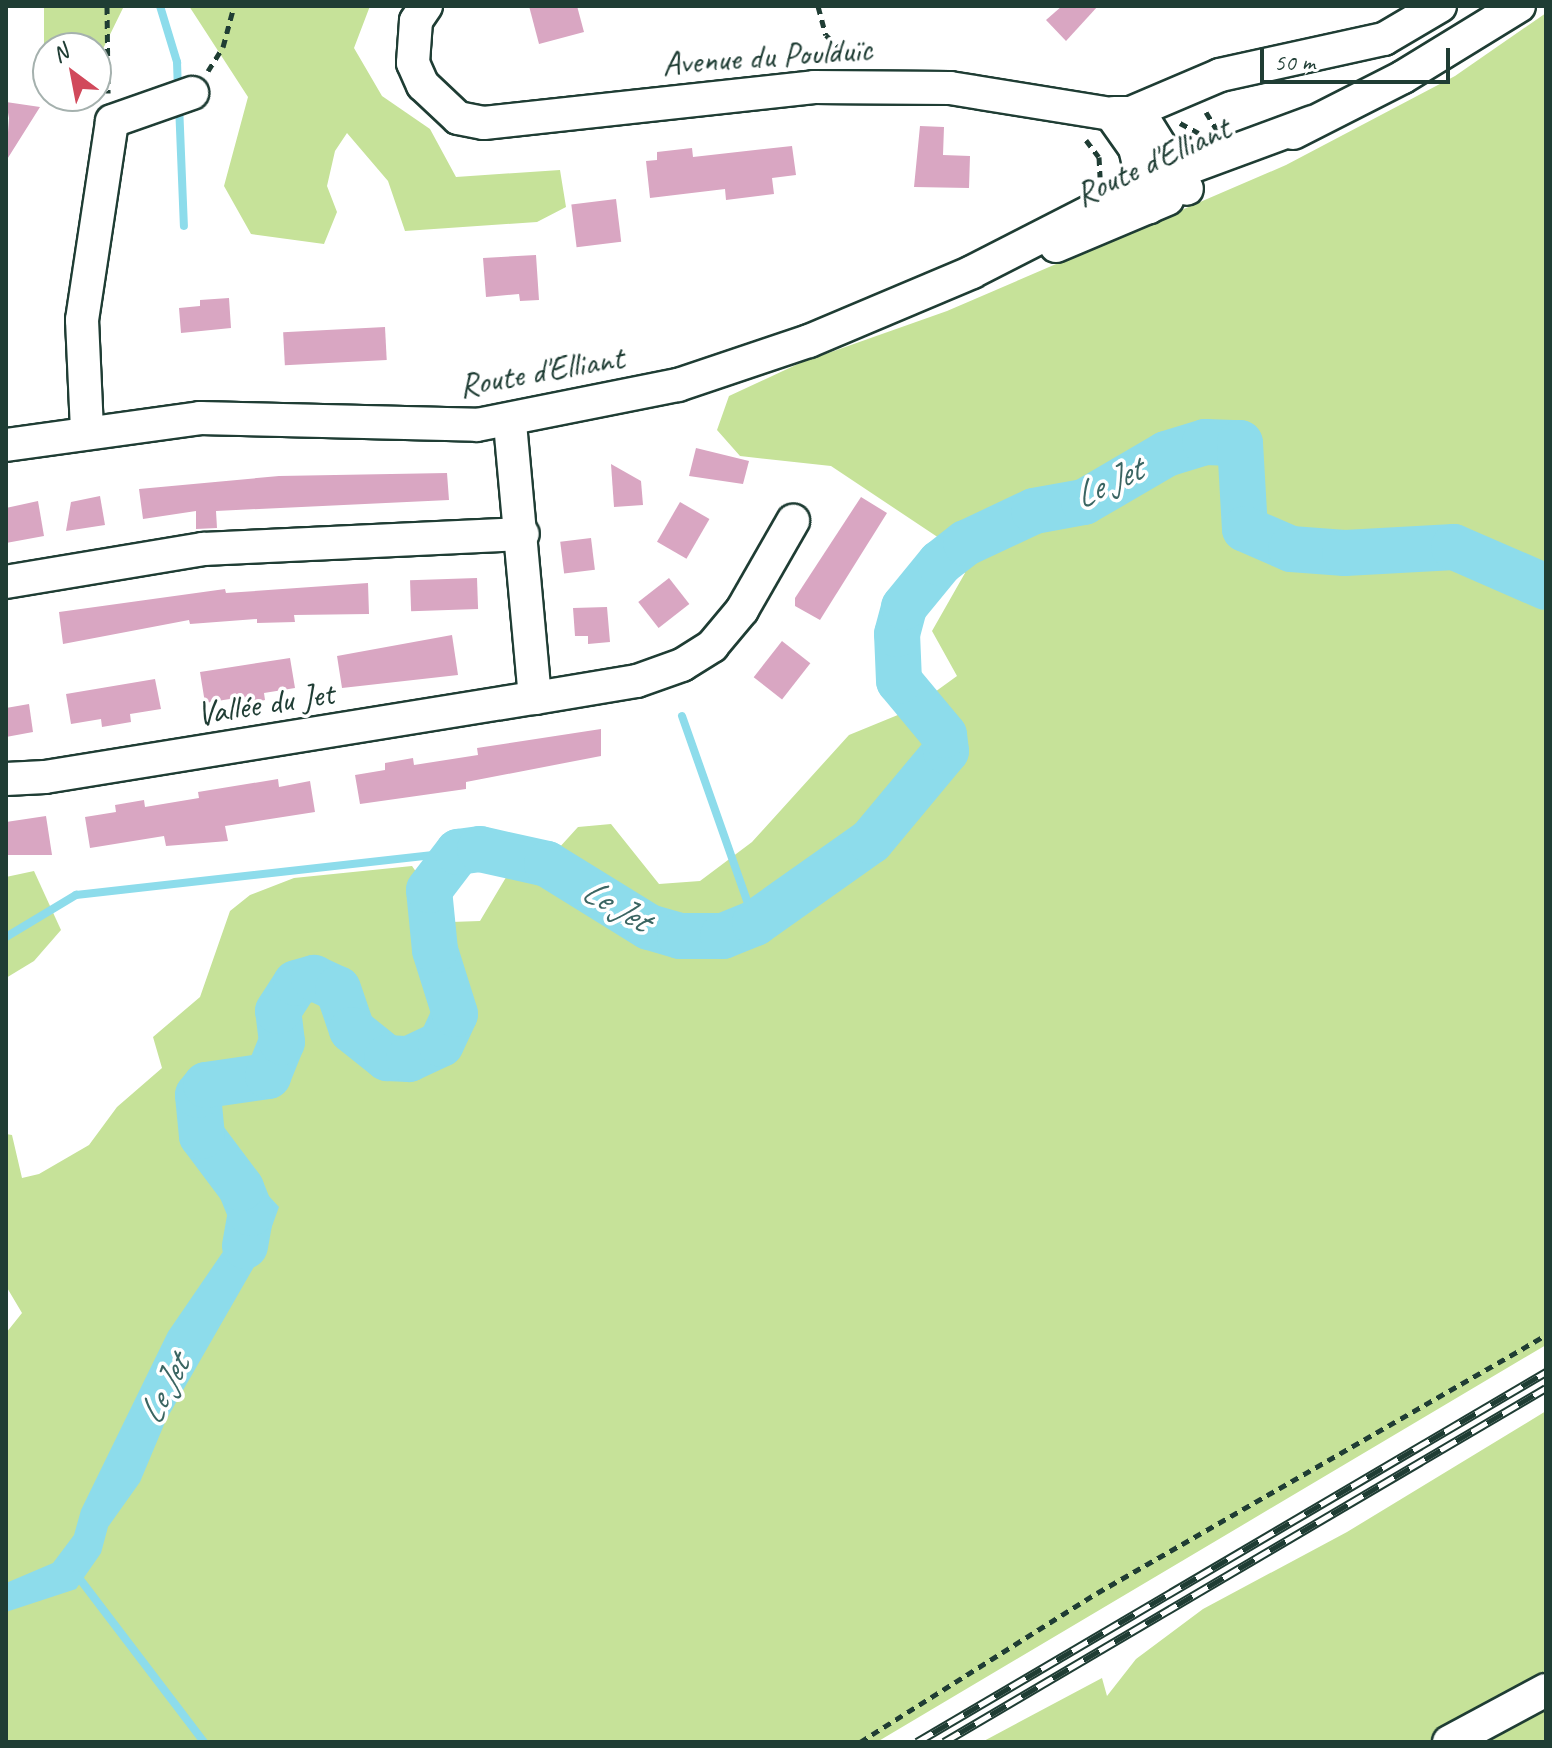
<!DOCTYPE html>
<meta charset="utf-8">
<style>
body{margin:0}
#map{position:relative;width:1552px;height:1748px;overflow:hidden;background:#fff;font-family:Caveat,sans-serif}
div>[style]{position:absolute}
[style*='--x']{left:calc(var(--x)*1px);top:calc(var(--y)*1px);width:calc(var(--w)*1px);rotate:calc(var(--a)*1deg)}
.green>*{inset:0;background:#c6e299}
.water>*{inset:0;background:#8ddceb}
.stream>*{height:8px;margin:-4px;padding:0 4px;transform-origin:4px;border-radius:4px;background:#8ddceb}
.river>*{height:46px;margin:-23px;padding:0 23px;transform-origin:23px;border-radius:23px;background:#8ddceb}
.building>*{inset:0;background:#d9a6c2;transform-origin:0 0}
.path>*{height:5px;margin-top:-2.5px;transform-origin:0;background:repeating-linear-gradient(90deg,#1f3d34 0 8px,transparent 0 14px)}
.roads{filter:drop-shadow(2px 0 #1f3d34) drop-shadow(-2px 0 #1f3d34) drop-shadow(0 2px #1f3d34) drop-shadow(0 -2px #1f3d34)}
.minor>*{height:32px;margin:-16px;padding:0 16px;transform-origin:16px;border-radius:16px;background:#fff}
.rail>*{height:9px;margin-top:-4.5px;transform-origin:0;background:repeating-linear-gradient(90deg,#fff 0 18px,#1f3d34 0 36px);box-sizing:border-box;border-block:2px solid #1f3d34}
span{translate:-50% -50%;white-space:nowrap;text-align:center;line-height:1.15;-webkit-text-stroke:7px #fff;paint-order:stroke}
.street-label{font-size:34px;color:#1f3d34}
.water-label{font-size:36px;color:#3a6562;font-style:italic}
.frame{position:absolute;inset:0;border:8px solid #1f3d34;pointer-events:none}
.north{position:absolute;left:32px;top:32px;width:80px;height:80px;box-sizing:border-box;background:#fff;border:2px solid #a5b1ae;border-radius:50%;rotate:328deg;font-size:22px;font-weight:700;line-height:32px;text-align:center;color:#1f3d34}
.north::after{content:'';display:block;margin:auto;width:28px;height:36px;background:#d1495b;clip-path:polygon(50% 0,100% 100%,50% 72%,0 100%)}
.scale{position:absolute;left:1260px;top:48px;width:190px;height:36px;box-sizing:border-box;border:4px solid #1f3d34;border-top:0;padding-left:10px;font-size:24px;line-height:28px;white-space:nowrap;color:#1f3d34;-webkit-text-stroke:6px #fff;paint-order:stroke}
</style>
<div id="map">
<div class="green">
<i style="clip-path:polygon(44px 6px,124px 6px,98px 59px,96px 48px,44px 45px)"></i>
<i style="clip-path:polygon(189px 6px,370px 6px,354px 48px,382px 96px,430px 129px,456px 177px,560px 170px,566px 207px,537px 222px,405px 231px,388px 181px,347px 133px,335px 151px,327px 186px,337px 212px,324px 244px,251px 234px,224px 186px,248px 97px)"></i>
<i style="clip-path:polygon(1546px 13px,1546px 1345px,877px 1742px,6px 1742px,6px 1333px,22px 1313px,6px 1286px,6px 1134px,12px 1135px,22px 1178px,39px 1174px,89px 1145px,117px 1107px,162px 1068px,153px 1037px,200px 997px,230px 911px,250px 895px,294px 878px,412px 866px,451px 922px,480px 921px,508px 874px,528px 882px,578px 827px,611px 824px,659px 884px,700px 881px,752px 842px,849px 735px,910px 710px,957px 676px,932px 631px,965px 573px,939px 538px,831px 466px,740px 456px,717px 430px,729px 396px,800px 363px,947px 311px,1286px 165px,1455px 76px)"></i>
<i style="clip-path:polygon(34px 871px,61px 930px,34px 961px,6px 978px,6px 877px)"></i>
<i style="clip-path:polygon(1546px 1411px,1546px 1742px,982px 1742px,1102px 1678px,1107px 1696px,1136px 1659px,1203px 1609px,1347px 1532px)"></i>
</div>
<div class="water">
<i style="clip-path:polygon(255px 1181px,279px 1207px,263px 1251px,166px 1420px,140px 1482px,108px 1527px,101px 1553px,76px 1589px,6px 1612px,6px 1583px,53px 1563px,74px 1535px,81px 1510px,168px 1332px,231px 1240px,235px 1210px,227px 1196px)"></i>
</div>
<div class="stream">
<i style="--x:160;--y:6;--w:59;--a:73.1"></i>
<i style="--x:177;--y:62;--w:29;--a:88"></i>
<i style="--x:179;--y:104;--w:122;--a:87.7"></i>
<i style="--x:682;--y:716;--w:219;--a:70.6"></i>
<i style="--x:6;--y:937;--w:82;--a:-31"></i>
<i style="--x:76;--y:895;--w:384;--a:-6.4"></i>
<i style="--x:76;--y:1574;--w:211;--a:52.7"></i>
</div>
<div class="river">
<i style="--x:245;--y:1246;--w:34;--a:-80"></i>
<i style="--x:251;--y:1213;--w:27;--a:-112"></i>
<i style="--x:241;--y:1188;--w:65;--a:-126.9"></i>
<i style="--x:202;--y:1136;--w:41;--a:-95.6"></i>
<i style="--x:198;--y:1095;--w:13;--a:-51"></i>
<i style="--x:206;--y:1085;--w:63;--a:-8.3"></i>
<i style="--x:268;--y:1076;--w:37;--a:-68"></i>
<i style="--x:282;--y:1042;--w:31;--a:-97"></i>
<i style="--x:278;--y:1011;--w:33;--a:-57"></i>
<i style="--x:296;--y:983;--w:19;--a:-16"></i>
<i style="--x:314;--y:978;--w:26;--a:25"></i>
<i style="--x:338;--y:989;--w:43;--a:71.1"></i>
<i style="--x:352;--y:1030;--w:45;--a:38.7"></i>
<i style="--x:387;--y:1058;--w:22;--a:3"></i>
<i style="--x:409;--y:1059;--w:35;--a:-25"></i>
<i style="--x:441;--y:1044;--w:33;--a:-65"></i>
<i style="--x:455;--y:1014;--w:67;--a:-107.4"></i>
<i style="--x:435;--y:950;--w:60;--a:-95.7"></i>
<i style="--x:429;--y:890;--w:48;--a:-52.7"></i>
<i style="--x:458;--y:852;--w:22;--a:-8"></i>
<i style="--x:480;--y:849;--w:69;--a:12.6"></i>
<i style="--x:547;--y:864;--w:120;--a:31.7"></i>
<i style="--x:649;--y:927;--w:32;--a:16"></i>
<i style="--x:680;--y:936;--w:43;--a:0"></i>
<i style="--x:723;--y:936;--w:35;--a:-22"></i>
<i style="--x:755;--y:923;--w:142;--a:-35.3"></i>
<i style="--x:871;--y:841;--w:117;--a:-50.2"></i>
<i style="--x:946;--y:751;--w:16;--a:-97"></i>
<i style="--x:944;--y:735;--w:70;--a:-129.8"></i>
<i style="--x:899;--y:681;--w:47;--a:-92.4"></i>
<i style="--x:897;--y:634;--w:28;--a:-75"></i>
<i style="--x:904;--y:607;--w:57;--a:-50.7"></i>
<i style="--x:940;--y:563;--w:33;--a:-38"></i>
<i style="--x:966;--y:543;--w:75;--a:-25.2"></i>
<i style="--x:1034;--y:511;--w:51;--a:-10.2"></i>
<i style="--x:1084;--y:502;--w:95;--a:-30.3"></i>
<i style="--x:1166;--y:454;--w:41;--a:-17.1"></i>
<i style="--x:1205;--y:442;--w:35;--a:2"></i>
<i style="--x:1240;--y:443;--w:86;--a:86.7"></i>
<i style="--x:1245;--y:529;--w:50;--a:23.5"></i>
<i style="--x:1291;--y:549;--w:54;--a:4.2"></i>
<i style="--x:1345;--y:553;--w:109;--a:-3.2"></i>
<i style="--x:1454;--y:547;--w:100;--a:23.5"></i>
</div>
<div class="building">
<i style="clip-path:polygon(529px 6px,577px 6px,584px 32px,539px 44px)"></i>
<i style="clip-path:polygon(1062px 6px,1098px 6px,1066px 41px,1046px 20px)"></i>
<i style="clip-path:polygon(6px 102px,40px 107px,6px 161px,9px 118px)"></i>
<i style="clip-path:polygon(920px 126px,944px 127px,943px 155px,970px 156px,969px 188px,914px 187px)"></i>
<i style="clip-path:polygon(792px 146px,796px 175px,772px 178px,774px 194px,726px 200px,725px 189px,650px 198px,646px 161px,657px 160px,657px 152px,692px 148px,693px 157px)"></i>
<i style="left:616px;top:199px;width:43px;height:45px;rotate:83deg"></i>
<i style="clip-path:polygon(536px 255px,539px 300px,520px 301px,519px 294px,486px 297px,483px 258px)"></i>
<i style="clip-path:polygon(229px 298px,231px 328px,181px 333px,179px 308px,200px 306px,200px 300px)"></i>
<i style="left:385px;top:327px;width:33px;height:102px;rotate:87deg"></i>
<i style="clip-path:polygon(696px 448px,749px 461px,743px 484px,689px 476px)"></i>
<i style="clip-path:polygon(611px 464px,641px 481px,643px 505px,614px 507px)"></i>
<i style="clip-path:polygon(447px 473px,449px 500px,216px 511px,217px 528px,196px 529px,196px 511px,143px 519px,139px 489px,279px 476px)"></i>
<i style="clip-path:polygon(100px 496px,105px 525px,66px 531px,71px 502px)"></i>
<i style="clip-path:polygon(861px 497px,887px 513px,820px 620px,795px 606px,795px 598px)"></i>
<i style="clip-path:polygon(38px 501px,44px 536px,6px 543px,6px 508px)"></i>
<i style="left:680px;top:502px;width:34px;height:46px;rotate:30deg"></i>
<i style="left:591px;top:538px;width:32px;height:31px;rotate:83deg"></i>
<i style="left:477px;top:578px;width:31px;height:67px;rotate:88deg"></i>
<i style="left:669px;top:578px;width:33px;height:39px;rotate:52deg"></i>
<i style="clip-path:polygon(368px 583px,369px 614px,294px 615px,295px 622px,257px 623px,257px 619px,190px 624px,189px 620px,63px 644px,59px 612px,225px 589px,226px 593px)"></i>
<i style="clip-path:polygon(607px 607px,610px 642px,588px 644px,588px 636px,575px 636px,573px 608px)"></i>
<i style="clip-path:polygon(452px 635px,458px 675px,342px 688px,337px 656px)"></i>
<i style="left:782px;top:641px;width:36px;height:46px;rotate:38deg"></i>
<i style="clip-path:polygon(290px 658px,295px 688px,264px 693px,265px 700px,251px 703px,236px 705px,236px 698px,205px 703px,200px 672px)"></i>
<i style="clip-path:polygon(155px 679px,161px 709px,130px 714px,131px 722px,102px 727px,101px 719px,71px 724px,66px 694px)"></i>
<i style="clip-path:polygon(29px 704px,33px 732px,6px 737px,6px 708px)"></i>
<i style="clip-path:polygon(601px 729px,601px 756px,466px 782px,466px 789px,360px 804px,355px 775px,385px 770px,385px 763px,413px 758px,414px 765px,478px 755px,477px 748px)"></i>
<i style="clip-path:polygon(278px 779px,279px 787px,310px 781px,315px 812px,225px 826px,228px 841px,166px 846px,164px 836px,90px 848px,85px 817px,116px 812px,115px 805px,144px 800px,145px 807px,199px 798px,198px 792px)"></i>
<i style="clip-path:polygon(46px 816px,52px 855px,6px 855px,6px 822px)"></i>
</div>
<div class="path">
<i style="--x:107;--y:6;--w:87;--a:89.3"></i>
<i style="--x:818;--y:6;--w:30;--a:75"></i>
<i style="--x:826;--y:35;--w:36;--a:44"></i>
<i style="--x:208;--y:71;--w:28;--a:-58"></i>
<i style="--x:223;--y:47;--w:42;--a:-75"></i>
<i style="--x:1206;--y:112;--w:21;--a:59"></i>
<i style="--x:1180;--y:123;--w:21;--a:28"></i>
<i style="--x:1086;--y:140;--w:21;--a:53"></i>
<i style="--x:1099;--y:157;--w:20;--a:87"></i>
<i style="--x:860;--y:1742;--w:280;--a:-32.2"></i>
<i style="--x:1097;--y:1593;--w:518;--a:-29.88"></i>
</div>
<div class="roads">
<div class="minor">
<i style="--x:426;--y:6;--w:18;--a:124"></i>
<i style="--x:416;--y:21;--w:42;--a:94.1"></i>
<i style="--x:413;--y:63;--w:24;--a:66"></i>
<i style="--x:423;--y:85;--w:48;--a:43.3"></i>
<i style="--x:458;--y:118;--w:26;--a:11"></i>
<i style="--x:484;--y:123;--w:332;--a:-6.2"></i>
<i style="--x:814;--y:87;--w:136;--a:0.4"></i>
<i style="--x:950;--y:88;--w:163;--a:9.2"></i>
<i style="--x:1111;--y:114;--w:42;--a:54.8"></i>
<i style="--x:1135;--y:148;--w:61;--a:76.7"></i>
<i style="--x:1114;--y:113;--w:17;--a:0"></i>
<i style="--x:1131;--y:113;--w:15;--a:28"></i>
<i style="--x:1144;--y:120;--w:81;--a:58.1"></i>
<i style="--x:1131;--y:113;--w:97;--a:-23.1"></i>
<i style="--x:1220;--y:75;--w:168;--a:-12.4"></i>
<i style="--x:1384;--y:39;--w:65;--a:-30.5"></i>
<i style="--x:1293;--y:133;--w:123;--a:-27"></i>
<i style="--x:1403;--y:77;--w:136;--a:-31.5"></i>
<i style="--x:1056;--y:246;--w:121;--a:-22.9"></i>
<i style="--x:87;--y:430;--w:110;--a:-92.6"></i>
<i style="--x:82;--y:320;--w:201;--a:-81.4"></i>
<i style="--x:112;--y:121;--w:85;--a:-19.3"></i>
<i style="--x:6;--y:445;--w:196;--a:-7.9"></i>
<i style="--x:200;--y:418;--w:277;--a:1.4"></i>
<i style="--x:477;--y:425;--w:205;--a:-11.3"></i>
<i style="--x:678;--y:385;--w:138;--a:-18.6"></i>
<i style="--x:809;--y:341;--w:177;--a:-22.9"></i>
<i style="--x:972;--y:272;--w:191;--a:-27.1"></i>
<i style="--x:1142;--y:185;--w:181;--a:-20.3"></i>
<i style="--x:6;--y:582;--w:200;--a:-9.5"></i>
<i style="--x:203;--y:549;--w:320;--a:-2.7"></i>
<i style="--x:535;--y:698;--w:103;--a:-9.5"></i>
<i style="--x:637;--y:681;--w:48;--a:-19.6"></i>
<i style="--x:682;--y:665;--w:36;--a:-32"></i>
<i style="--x:712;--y:646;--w:47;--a:-50.2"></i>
<i style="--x:742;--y:610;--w:103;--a:-60.2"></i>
<i style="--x:6;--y:779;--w:39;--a:-3"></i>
<i style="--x:45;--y:777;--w:496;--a:-9.2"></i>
<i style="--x:535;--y:698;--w:278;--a:-95.2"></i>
<i style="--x:1449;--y:1742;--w:110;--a:-28.2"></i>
</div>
</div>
<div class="rail">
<i style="--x:917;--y:1742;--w:730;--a:-30.47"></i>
<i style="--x:944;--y:1742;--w:698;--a:-30.46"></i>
</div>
<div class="street-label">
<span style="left:767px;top:56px;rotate:-4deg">Avenue du Poulduïc</span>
<span style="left:1152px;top:161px;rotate:-25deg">Route d'Elliant</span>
<span style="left:541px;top:371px;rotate:-10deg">Route d'Elliant</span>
<span style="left:265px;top:703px;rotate:-9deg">Vallée du Jet</span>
</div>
<div class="water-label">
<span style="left:1108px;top:483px;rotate:-26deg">Le Jet</span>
<span style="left:616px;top:905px;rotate:30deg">Le Jet</span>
<span style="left:164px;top:1390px;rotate:-63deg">Le Jet</span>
</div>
<div class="frame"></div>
<div class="north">N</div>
<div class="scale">50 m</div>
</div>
